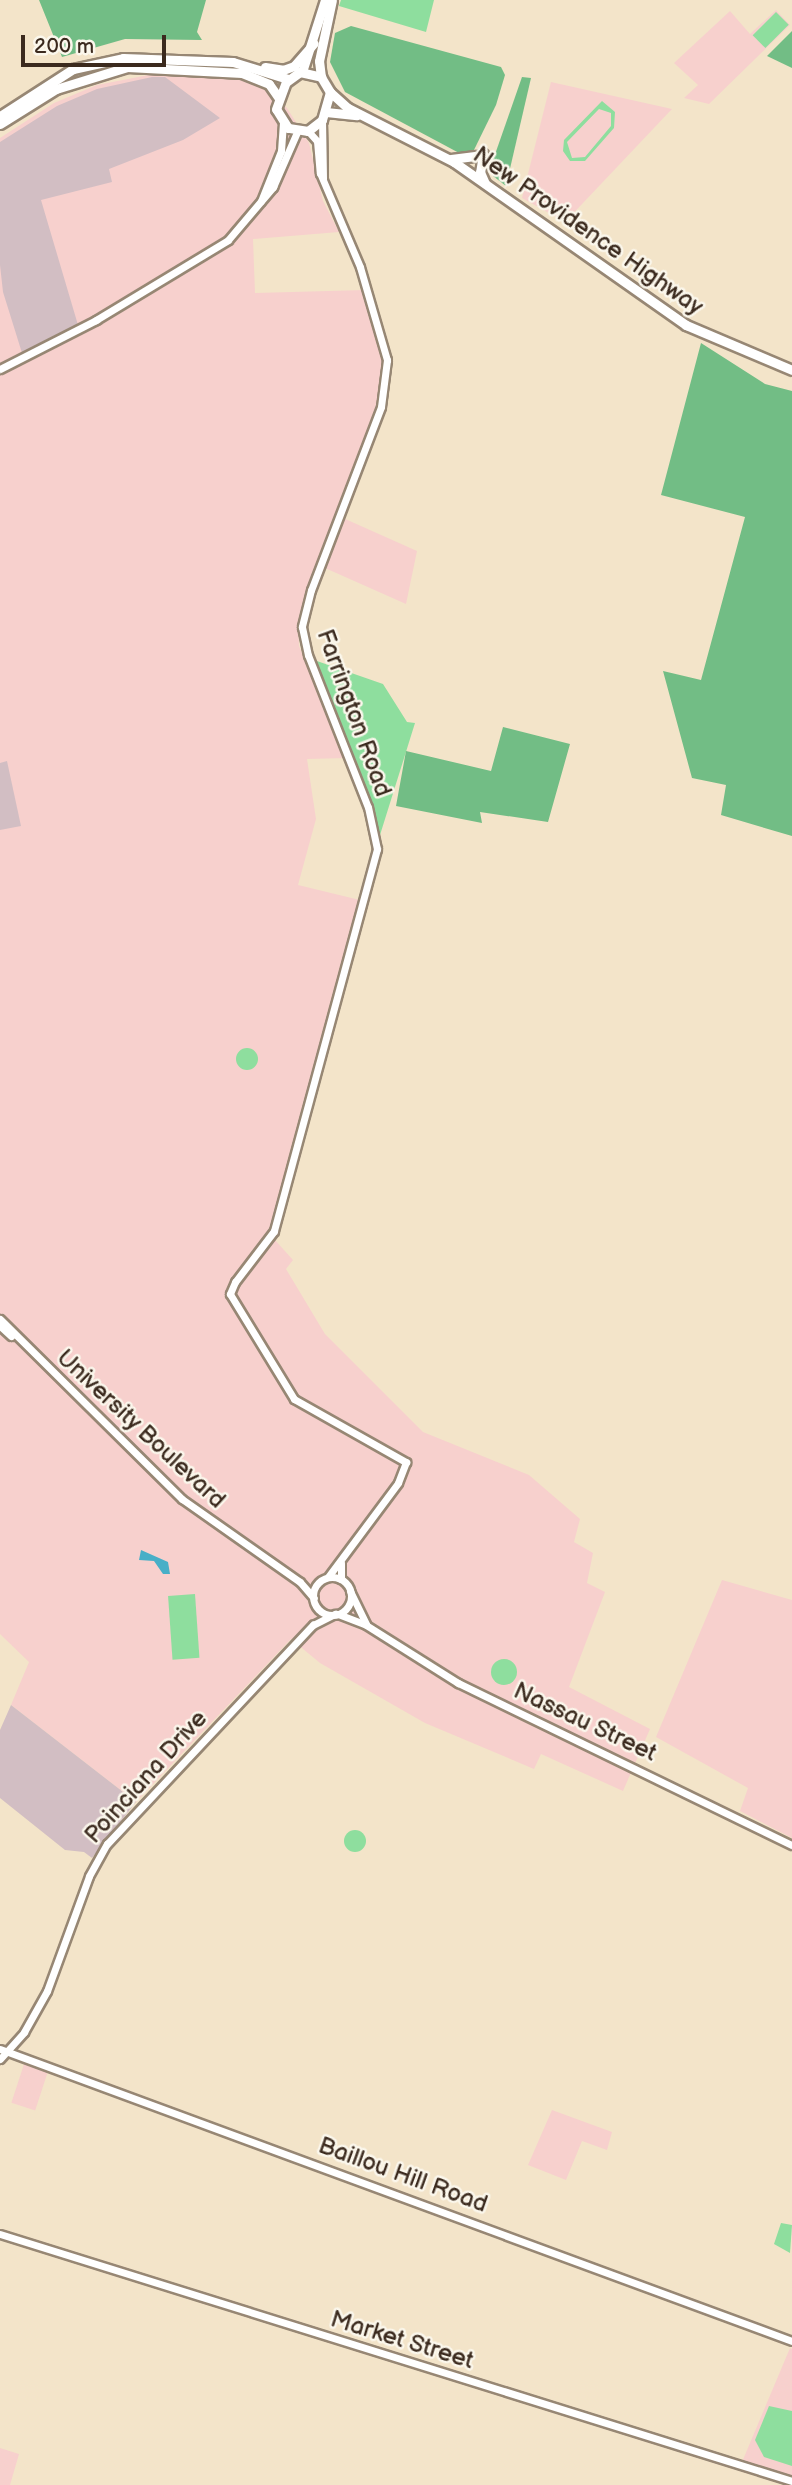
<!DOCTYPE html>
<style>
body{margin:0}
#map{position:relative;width:792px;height:2485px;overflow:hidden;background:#f3e4c9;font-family:"Balsamiq Sans",sans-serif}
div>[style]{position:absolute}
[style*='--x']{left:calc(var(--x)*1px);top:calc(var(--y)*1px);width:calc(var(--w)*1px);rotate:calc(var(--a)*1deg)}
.built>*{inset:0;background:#f7d0cd;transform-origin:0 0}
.industrial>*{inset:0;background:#d2bec3}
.green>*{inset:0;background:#8ede9e;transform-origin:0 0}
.round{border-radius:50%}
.forest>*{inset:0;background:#72bd85}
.water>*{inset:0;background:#48afc7}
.roads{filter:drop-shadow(2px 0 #978774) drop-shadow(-2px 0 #978774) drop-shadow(0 2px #978774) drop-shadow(0 -2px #978774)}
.secondary>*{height:7px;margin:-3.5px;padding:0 3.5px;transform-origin:3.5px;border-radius:3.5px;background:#fff}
.primary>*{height:7px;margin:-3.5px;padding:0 3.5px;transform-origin:3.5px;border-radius:3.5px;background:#fff}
.primary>.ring{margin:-3.5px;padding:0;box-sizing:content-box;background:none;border:7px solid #fff;border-radius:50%}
.highway>*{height:9px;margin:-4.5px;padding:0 4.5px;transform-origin:4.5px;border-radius:4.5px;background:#fff}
span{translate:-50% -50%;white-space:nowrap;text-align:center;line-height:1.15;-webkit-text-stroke:5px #fbf7ec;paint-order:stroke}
.street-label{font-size:24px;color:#3b2a1e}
.scale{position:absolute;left:21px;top:35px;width:145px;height:32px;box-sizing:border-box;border:4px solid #3b2a1e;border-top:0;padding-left:9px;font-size:21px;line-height:24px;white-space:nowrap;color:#3b2a1e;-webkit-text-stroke:5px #fbf7ec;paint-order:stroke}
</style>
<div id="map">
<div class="built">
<i style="clip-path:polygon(776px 10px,790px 25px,709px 104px,684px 98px,698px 85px,674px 63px,730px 11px,750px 34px)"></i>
<i style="clip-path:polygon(164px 72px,236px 78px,263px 88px,287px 108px,309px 143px,323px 201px,339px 232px,253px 239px,255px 293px,365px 290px,385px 369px,379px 403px,306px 591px,298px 622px,299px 646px,347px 758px,307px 759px,316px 819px,298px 885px,368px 902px,275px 1240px,293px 1260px,286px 1269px,325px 1334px,423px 1432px,529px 1475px,580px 1519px,574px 1542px,593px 1553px,587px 1583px,605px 1592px,569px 1687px,650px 1729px,623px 1791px,541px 1754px,534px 1769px,425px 1723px,320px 1663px,291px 1639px,136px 1802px,11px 1705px,29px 1662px,0 1634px,0 138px,54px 103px,97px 85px)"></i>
<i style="clip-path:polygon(551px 82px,672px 109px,565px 222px,522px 198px)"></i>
<i style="clip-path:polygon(343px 518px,417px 551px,406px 604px,325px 568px)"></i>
<i style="clip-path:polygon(722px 1580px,792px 1600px,792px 1838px,740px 1811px,748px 1788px,656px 1737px)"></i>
<i style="left:25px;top:2061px;width:25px;height:44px;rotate:18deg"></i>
<i style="clip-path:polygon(552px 2110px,612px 2132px,607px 2150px,582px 2141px,566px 2180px,528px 2165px)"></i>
<i style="clip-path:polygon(790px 2348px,792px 2349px,792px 2478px,742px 2462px)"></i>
<i style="clip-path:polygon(0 2448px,19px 2454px,10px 2485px,0 2485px)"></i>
</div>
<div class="industrial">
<i style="clip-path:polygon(152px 77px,165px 77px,220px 118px,183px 140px,109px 169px,112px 182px,41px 200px,78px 325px,22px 353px,3px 292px,0 265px,0 142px,57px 106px,97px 89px)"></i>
<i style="clip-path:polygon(7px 761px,21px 826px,0 830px,0 763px)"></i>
<i style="clip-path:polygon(11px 1705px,136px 1802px,92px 1858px,84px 1852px,65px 1850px,0 1798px,0 1730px)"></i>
</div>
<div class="green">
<i style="clip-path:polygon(341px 0,434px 0,426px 32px,339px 6px)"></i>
<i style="left:776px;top:12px;width:18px;height:33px;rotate:45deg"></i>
<i style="clip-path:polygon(evenodd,602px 101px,615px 112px,614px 128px,585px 161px,570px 161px,563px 151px,564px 140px,602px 101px,599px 109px,611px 113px,611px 126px,585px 157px,572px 158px,567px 142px,599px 109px)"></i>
<i style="clip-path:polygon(314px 660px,383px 684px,407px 722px,415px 723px,380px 835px,365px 786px)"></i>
<i class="round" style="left:236px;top:1048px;width:22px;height:22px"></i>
<i style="left:195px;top:1594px;width:64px;height:27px;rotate:86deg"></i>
<i class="round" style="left:491px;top:1659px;width:26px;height:26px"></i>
<i class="round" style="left:344px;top:1830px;width:22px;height:22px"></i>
<i style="clip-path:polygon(781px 2223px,792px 2225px,790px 2253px,774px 2244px)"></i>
<i style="clip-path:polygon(769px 2406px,792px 2411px,792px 2466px,764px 2457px,755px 2440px)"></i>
</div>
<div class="forest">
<i style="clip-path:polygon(39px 0,206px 0,197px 32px,202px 40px,125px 39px,62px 57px)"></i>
<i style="clip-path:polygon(351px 26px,501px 67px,505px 75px,496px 105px,472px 154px,461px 154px,345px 92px,330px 62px,335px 33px)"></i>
<i style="clip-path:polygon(792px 31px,792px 68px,767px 56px)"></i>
<i style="clip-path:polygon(522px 77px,531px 78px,506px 186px,493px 176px,492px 163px)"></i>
<i style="clip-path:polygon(701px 343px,765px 384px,792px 391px,792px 836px,721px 815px,726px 785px,692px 778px,663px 671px,701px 680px,745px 517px,661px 495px)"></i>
<i style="clip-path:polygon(503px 727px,570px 744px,548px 822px,480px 812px,482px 823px,396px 806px,406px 751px,491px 771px)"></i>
</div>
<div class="water">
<i style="clip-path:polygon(141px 1550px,168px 1562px,170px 1574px,163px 1574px,154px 1561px,139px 1560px)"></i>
</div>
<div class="roads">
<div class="secondary">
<i style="--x:322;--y:120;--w:58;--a:89"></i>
<i style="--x:308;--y:131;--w:13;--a:48"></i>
<i style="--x:317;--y:141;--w:32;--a:85"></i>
<i style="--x:320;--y:173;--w:102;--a:66.9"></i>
<i style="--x:360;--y:267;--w:97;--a:73.8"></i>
<i style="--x:387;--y:360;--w:47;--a:97.3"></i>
<i style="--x:381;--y:407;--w:196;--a:110.9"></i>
<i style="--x:311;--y:590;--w:38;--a:104"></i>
<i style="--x:302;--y:627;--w:29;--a:78"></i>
<i style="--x:308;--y:655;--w:163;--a:68.5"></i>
<i style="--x:368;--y:807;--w:43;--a:77.9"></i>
<i style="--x:377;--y:849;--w:396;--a:105.1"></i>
<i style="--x:274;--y:1231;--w:64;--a:127.4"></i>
<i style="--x:235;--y:1282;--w:13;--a:113"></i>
<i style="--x:230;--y:1294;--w:123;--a:58.6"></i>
<i style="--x:294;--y:1399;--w:129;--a:29.4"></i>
<i style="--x:406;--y:1462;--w:22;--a:111"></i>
<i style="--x:398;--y:1483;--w:117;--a:126.7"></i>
<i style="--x:341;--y:1563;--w:16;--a:90"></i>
<i style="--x:350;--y:1591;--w:37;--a:64"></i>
<i style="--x:338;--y:1614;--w:30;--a:21"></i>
<i style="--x:366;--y:1625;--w:109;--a:32.2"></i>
<i style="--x:458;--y:1683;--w:371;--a:25.9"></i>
</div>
<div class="primary">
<i style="--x:261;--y:201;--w:54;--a:-68.2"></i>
<i style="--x:281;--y:151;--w:27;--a:-86"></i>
<i style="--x:0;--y:369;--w:108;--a:-27"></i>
<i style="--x:96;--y:320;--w:154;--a:-31.2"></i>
<i style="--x:228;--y:240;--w:70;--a:-49.7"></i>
<i style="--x:273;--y:187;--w:60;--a:-66.4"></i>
<i style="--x:0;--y:1319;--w:256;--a:44.7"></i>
<i style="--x:182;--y:1499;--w:144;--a:35.1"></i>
<i style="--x:300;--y:1582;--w:21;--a:49"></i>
<i style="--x:0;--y:1326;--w:15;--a:42"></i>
<i class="ring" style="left:313px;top:1577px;width:31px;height:31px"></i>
<i style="--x:0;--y:2049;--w:844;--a:20.24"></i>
<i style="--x:0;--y:2059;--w:36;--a:-48"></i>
<i style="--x:24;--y:2032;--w:47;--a:-60.7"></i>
<i style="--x:47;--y:1991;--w:122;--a:-69.9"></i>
<i style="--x:89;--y:1876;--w:37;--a:-61"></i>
<i style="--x:107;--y:1844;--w:301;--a:-46.8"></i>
<i style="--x:313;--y:1625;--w:25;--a:-27"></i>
<i style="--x:0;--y:2234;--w:830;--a:17.32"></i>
</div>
<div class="highway">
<i style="--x:265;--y:67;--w:18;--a:9"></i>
<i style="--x:283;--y:70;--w:12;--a:-20"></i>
<i style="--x:294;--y:66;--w:30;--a:-49"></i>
<i style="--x:300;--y:72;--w:22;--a:13"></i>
<i style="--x:321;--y:77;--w:17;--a:59"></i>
<i style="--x:330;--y:92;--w:29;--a:106"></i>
<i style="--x:322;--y:120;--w:18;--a:142"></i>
<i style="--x:308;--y:131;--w:20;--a:-171"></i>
<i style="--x:288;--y:128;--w:22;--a:-122"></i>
<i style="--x:276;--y:109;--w:29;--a:-70"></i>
<i style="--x:286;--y:82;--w:17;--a:-36"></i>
<i style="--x:302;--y:72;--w:76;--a:-72.3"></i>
<i style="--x:321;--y:77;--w:16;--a:-97"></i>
<i style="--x:319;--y:61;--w:62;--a:-78"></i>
<i style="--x:330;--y:92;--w:24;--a:42"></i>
<i style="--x:348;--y:108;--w:119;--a:27"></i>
<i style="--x:454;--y:162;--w:284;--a:35.1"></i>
<i style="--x:686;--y:325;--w:115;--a:23"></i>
<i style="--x:326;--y:112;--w:31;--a:6"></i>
<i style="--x:0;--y:116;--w:87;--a:-32.8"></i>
<i style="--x:73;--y:69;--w:51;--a:-12.4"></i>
<i style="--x:123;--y:58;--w:110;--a:2.1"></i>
<i style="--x:233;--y:62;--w:58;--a:17.2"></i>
<i style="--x:0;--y:124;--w:66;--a:-32"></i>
<i style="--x:56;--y:89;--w:74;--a:-17.2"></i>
<i style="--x:127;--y:67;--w:115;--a:3"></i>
<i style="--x:242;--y:73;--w:29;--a:22"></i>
<i style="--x:269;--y:84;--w:16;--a:55"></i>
<i style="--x:483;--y:154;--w:18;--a:99"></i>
<i style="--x:480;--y:172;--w:12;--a:66"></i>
<i style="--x:451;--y:159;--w:26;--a:-7"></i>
</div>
</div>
<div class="street-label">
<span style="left:588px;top:231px;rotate:35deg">New Providence Highway</span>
<span style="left:354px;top:713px;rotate:70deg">Farrington Road</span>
<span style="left:141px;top:1429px;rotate:43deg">University Boulevard</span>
<span style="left:585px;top:1722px;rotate:25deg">Nassau Street</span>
<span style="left:146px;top:1777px;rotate:-48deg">Poinciana Drive</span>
<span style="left:403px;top:2175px;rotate:20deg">Baillou Hill Road</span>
<span style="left:402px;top:2340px;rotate:17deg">Market Street</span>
</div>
<div class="scale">200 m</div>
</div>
